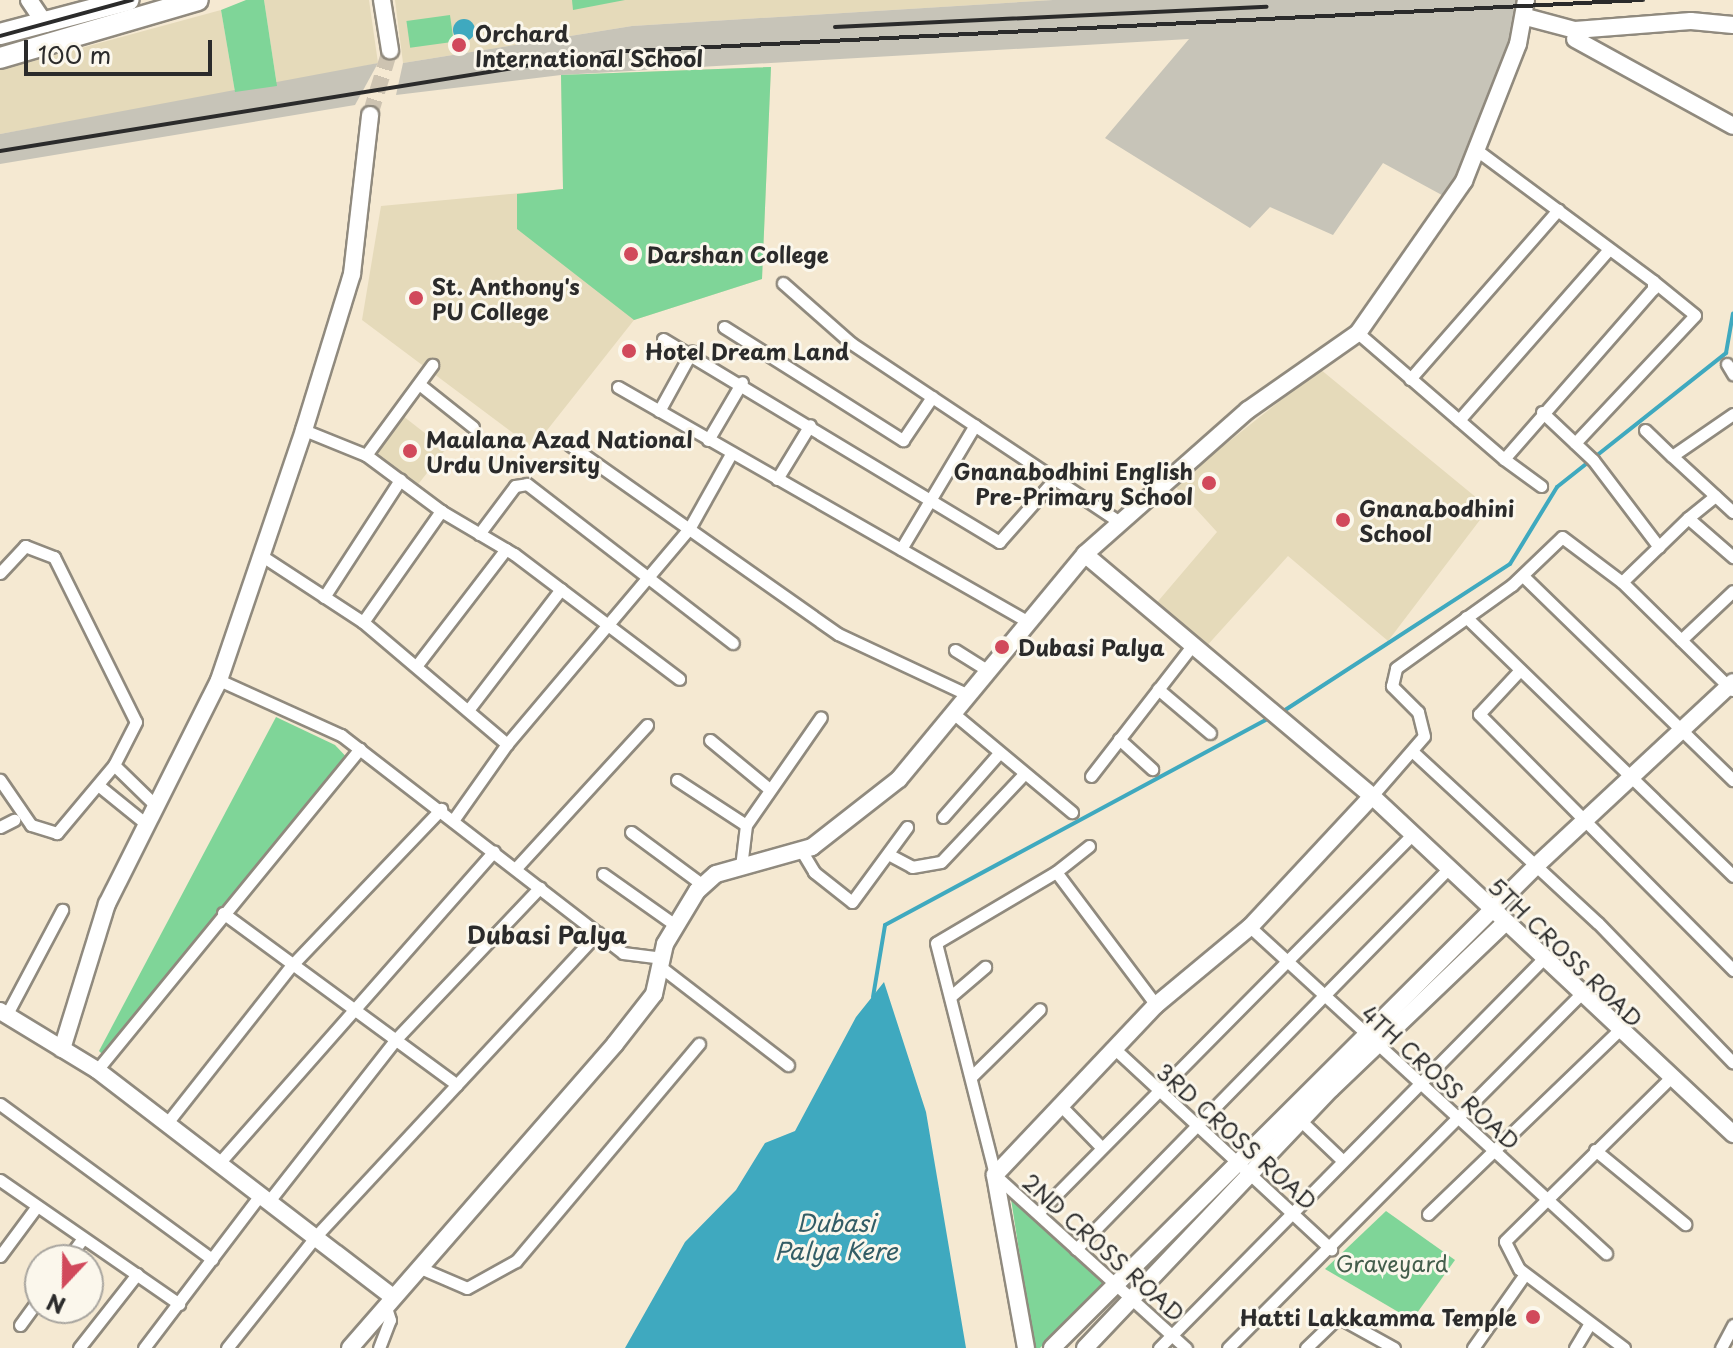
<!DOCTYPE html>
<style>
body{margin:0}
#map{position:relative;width:1733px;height:1348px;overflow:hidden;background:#f5e9d2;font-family:"Playpen Sans",sans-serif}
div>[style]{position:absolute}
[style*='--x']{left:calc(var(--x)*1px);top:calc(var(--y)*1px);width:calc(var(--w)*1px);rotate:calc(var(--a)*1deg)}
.built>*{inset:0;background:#e5daba;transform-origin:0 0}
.industrial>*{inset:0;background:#c7c4b8}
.green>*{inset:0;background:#7fd598;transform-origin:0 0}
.water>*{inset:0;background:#3fa9bf}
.round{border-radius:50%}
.stream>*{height:4px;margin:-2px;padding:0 2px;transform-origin:2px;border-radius:2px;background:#3fa9bf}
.secondary-tunnel>*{height:16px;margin-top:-8px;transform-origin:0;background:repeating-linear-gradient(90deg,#cdc3b1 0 16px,transparent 0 24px)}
.roads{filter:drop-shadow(2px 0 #908a7e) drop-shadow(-2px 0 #908a7e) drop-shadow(0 2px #908a7e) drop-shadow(0 -2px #908a7e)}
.street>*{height:11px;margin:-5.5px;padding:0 5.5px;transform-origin:5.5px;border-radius:5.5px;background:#fff}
.secondary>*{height:16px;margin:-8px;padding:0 8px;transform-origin:8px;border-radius:8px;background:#fff}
.highway>*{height:20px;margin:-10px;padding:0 10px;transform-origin:10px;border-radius:10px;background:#fff}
.rail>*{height:4px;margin:-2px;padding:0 2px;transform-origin:2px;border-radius:2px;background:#2b2b2b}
.dots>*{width:22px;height:22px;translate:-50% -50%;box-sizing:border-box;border:4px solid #fbf7ec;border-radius:50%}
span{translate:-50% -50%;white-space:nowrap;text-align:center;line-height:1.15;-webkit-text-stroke:6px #fbf7ec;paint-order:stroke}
.poi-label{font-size:22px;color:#2b2b2b;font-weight:700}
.left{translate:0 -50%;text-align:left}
.right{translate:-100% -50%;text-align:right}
.street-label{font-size:22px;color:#2b2b2b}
.park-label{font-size:22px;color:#445e4c}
.neighbourhood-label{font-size:24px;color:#2b2b2b;font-weight:700}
.water-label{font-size:24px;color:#335d66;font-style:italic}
.north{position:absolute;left:24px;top:1244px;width:80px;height:80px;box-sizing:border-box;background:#fbf7ec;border:2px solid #a8a59f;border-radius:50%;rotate:202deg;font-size:22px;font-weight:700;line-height:32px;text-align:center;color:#2b2b2b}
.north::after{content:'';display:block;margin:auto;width:28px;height:36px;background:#d1495b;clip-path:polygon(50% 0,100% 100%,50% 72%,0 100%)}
.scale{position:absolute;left:24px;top:40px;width:188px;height:36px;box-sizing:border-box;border:4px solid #2b2b2b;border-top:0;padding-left:10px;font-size:24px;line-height:28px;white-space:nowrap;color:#2b2b2b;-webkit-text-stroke:6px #fbf7ec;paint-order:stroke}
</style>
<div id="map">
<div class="built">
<i style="clip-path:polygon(264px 0,369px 0,378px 63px,277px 86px)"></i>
<i style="clip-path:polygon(395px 0,1053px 0,632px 26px,403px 63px)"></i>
<i style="clip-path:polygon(221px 10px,235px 92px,0 134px,0 70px)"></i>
<i style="clip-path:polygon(771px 67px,762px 279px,634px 320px,533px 448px,362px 320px,381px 206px,563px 189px,561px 75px)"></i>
<i style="clip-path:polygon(1320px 369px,1489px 508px,1388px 641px,1288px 556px,1204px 649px,1154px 606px,1217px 532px,1174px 485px)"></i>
<i style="left:403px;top:416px;width:54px;height:48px;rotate:38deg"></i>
</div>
<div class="industrial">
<i style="clip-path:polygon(1053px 0,1516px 0,1524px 18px,1451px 200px,1383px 163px,1333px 235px,1270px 207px,1250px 228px,1105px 138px,1189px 39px,561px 75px,396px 95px,403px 63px,632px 26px)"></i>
<i style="clip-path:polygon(378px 63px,355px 105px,0 164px,0 134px)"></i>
</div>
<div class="green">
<i style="clip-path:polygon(246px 0,264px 0,277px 86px,235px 92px,221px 10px)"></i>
<i style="clip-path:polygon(572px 0,625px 0,573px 10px)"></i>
<i style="left:450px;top:15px;width:27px;height:44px;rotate:82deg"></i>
<i style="clip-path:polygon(771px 67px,762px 279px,634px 320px,517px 229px,517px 194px,563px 189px,561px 75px)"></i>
<i style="clip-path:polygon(276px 717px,335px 745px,355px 766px,104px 1056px,99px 1051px)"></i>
<i style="clip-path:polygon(1011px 1199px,1106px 1283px,1040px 1348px,1034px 1348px)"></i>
<i style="clip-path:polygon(1386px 1211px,1455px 1260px,1412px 1320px,1325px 1269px)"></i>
</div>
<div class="water">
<i class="round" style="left:453px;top:19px;width:22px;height:22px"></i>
<i style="clip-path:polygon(884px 982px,926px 1112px,966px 1348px,625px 1348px,685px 1242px,736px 1190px,765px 1143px,795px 1131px,856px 1017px)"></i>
</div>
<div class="stream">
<i style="--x:1282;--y:712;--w:272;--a:-33"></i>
<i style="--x:1510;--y:564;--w:90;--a:-58.6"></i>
<i style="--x:1557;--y:487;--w:216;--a:-38.4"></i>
<i style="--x:1726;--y:353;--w:40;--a:-80"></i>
<i style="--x:873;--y:997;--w:73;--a:-80.5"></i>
<i style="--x:885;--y:925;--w:437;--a:-28.3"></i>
</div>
<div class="secondary-tunnel">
<i style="--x:370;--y:115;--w:68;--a:-72.9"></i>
</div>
<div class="roads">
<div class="street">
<i style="--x:783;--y:283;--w:91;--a:41.4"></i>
<i style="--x:851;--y:343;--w:322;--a:33.7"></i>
<i style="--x:724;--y:327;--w:212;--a:32.3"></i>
<i style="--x:903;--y:440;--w:52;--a:-56"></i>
<i style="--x:1358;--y:333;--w:193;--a:40.8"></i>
<i style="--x:1504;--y:459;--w:226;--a:-48.8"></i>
<i style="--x:1653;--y:289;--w:8;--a:-90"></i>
<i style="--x:1653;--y:281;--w:218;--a:-143.4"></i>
<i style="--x:663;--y:339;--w:393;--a:31.1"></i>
<i style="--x:999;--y:542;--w:84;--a:-48.4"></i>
<i style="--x:1727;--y:364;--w:12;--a:59"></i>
<i style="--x:1410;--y:379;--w:225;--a:-48.8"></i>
<i style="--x:419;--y:384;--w:69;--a:38.5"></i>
<i style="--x:618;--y:387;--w:469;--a:29.8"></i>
<i style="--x:659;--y:411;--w:68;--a:-61.2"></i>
<i style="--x:1542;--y:412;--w:70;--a:43.3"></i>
<i style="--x:1593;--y:460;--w:109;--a:52.8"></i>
<i style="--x:1733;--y:414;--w:74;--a:145.5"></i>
<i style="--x:1672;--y:456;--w:83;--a:42.6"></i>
<i style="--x:1459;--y:420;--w:227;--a:-48.7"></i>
<i style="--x:304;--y:430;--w:67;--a:22"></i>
<i style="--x:366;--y:455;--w:94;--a:36.7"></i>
<i style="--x:1645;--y:430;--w:37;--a:44"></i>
<i style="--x:708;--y:440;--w:67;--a:-59.6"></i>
<i style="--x:1575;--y:443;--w:175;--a:-46.8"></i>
<i style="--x:1695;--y:315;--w:54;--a:-141"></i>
<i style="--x:570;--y:445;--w:328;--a:35.2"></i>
<i style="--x:838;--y:634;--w:141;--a:25.1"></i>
<i style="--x:366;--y:455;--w:112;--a:-53.7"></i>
<i style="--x:1504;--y:459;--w:46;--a:36.1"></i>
<i style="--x:777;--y:479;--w:63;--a:-58.6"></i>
<i style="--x:1688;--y:518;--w:35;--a:-39"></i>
<i style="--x:479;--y:534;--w:60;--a:-53.1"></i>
<i style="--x:515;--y:486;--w:12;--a:-9"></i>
<i style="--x:527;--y:484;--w:260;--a:37.7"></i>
<i style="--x:901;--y:549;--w:144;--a:-59.2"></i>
<i style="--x:259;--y:554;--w:124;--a:33.2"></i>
<i style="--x:363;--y:622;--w:189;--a:40.3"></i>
<i style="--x:0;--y:573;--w:37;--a:-47"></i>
<i style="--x:25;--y:546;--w:31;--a:21"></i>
<i style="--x:54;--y:557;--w:184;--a:63.6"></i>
<i style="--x:136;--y:722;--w:48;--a:117.1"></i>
<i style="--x:114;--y:765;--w:89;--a:130"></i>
<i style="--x:57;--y:833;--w:27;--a:-163"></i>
<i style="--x:31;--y:825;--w:55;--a:-124.6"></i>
<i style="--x:1523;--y:576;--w:293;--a:44.2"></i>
<i style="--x:1622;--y:582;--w:92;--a:-44.1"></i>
<i style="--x:1688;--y:518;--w:60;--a:40.9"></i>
<i style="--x:324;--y:597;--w:140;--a:-57"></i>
<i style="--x:1466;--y:617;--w:372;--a:44.1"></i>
<i style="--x:363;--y:622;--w:136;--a:-54.9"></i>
<i style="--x:441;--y:511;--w:85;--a:30.5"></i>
<i style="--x:514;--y:554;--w:207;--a:37.1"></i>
<i style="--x:1681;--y:640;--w:71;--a:-43.3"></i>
<i style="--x:955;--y:650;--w:36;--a:32"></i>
<i style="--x:417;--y:665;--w:146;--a:-52.5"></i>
<i style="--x:1520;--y:670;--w:60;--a:133"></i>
<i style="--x:1479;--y:714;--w:361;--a:45.2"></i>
<i style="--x:219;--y:680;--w:134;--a:24.3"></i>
<i style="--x:341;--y:735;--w:356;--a:37.7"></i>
<i style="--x:623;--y:953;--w:40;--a:7.1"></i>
<i style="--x:1158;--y:689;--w:68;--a:40.2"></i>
<i style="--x:469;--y:709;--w:151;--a:-52.5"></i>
<i style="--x:953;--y:713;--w:155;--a:39.8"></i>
<i style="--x:1119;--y:739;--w:45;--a:42.3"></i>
<i style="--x:710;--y:740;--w:75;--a:39.6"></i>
<i style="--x:1412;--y:751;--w:253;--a:42.8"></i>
<i style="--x:1598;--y:923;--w:194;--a:46"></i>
<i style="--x:114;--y:765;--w:57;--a:44.3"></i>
<i style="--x:1091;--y:776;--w:168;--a:-52.2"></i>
<i style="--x:677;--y:780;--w:82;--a:33.1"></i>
<i style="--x:98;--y:785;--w:60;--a:39"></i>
<i style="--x:1372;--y:796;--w:79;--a:-49.1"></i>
<i style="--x:1424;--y:736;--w:25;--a:-104"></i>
<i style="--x:1418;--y:712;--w:37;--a:-135"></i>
<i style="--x:1392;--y:686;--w:18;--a:-77"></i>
<i style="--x:1396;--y:668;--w:143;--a:-35.6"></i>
<i style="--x:1512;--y:585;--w:69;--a:-43.8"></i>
<i style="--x:1562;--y:537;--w:75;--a:36.9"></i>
<i style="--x:1622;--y:582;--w:154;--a:44.5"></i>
<i style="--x:943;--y:817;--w:85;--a:-48.8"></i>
<i style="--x:454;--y:819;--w:92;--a:-54.8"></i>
<i style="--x:507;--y:744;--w:282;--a:-49.8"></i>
<i style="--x:689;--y:529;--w:86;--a:-60.8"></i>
<i style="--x:0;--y:827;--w:16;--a:-27"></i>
<i style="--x:631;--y:832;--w:89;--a:36.4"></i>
<i style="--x:801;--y:850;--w:26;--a:59"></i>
<i style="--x:814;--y:872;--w:48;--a:38.3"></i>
<i style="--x:852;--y:902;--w:93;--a:-53.7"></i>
<i style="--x:888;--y:854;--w:27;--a:28"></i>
<i style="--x:912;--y:867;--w:29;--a:-10"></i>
<i style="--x:941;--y:862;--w:121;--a:-46.7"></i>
<i style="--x:741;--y:867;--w:42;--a:-83.2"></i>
<i style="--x:746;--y:825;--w:131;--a:-55.2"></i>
<i style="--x:516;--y:868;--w:194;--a:-47.5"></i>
<i style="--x:1056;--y:872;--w:42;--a:-38.2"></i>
<i style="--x:603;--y:874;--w:88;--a:35.3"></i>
<i style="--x:223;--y:913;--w:290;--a:36.3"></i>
<i style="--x:1250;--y:927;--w:483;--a:42.5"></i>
<i style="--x:662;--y:968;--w:159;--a:37.6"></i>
<i style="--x:951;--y:996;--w:45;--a:-40.5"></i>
<i style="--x:1156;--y:1005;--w:166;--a:-126.9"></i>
<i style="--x:1056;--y:872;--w:139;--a:149.4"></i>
<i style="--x:936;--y:943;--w:239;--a:75.7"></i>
<i style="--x:995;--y:1175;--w:258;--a:42.2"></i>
<i style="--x:7;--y:1014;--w:118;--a:-62.1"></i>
<i style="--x:1117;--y:1051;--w:292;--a:42.8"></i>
<i style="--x:97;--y:1070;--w:415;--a:-50.7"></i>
<i style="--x:972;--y:1076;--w:95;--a:-44.6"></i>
<i style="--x:0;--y:1104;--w:263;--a:36.2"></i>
<i style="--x:1063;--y:1108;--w:54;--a:45.7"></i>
<i style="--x:1300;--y:1120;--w:59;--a:43.6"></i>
<i style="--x:167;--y:1123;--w:201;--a:-51.7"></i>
<i style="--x:292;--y:965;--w:216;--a:-46.3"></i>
<i style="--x:1595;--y:1150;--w:117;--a:39.4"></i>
<i style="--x:220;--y:1162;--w:414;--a:-48.6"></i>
<i style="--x:0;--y:1180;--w:218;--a:34.7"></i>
<i style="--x:269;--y:1201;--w:206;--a:-51.9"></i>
<i style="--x:396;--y:1039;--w:209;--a:-46.5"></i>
<i style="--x:1038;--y:1213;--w:530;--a:-45.31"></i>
<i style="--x:1428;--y:1214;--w:262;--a:-43.9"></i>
<i style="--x:1076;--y:1249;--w:530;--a:-45.61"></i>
<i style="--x:0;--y:1256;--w:62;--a:-53.5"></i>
<i style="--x:67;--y:1260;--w:27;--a:-54"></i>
<i style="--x:418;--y:1267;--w:53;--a:23.2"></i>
<i style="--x:467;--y:1288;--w:56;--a:-28.9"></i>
<i style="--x:516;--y:1261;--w:284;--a:-49.9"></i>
<i style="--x:20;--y:1325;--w:34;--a:-54"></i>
<i style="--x:79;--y:1348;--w:94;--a:-51.9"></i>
<i style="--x:144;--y:1348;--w:193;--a:-52.8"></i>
<i style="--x:227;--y:1348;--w:143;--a:-51.5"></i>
<i style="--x:316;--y:1236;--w:414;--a:-47.1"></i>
<i style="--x:379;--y:1348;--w:30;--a:-69"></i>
<i style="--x:390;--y:1320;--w:16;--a:-108"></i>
<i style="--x:1159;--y:1348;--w:545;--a:-45.37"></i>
<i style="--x:1228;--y:1348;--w:499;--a:-45.1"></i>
<i style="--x:1306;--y:1348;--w:45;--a:-44.1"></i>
<i style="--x:1338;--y:1317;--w:64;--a:29"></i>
<i style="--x:1473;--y:1348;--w:90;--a:-54.9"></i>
<i style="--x:1575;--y:1348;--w:27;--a:-59"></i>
<i style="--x:1624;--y:1348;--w:131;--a:-143"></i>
<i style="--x:1519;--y:1269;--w:31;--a:-117"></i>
<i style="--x:1505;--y:1241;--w:229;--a:-44.6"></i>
<i style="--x:1721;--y:1348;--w:26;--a:-62"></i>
</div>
<div class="secondary">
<i style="--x:29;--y:0;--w:29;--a:56"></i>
<i style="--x:382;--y:0;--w:51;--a:80.9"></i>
<i style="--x:1526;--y:17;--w:51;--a:14.9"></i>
<i style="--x:1575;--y:30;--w:116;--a:-4.4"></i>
<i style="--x:1691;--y:21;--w:42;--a:5.4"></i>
<i style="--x:1575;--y:39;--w:180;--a:28.8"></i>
<i style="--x:1372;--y:796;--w:495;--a:43.1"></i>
<i style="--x:0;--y:1011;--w:114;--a:31.3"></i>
<i style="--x:97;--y:1070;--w:372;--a:37.5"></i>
<i style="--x:62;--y:1049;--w:152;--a:-72.8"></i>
<i style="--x:107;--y:904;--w:250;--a:-63.4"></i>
<i style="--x:219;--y:680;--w:264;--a:-71.2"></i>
<i style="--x:304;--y:430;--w:163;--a:-72.9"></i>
<i style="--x:352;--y:274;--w:160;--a:-83.5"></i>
<i style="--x:350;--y:1348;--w:403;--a:-48.9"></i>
<i style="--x:615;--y:1044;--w:63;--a:-52"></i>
<i style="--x:654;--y:994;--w:51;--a:-77.6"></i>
<i style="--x:665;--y:944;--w:62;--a:-58.9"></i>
<i style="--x:697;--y:891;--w:25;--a:-42"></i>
<i style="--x:716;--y:874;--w:100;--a:-15.7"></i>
<i style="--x:812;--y:847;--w:110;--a:-38"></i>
<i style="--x:899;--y:779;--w:292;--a:-50.4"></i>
<i style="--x:1085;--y:554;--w:217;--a:-41.5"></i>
<i style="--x:1248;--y:410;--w:134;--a:-35"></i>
<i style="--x:1358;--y:333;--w:185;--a:-55.1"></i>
<i style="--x:1464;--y:181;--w:147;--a:-68.5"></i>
<i style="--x:1518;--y:44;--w:45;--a:-79.7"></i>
<i style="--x:1026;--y:1348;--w:176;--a:-100.2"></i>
<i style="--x:995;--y:1175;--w:234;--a:-46.6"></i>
<i style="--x:1156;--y:1005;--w:122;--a:-39.7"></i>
<i style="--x:1250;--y:927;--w:179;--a:-47"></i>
<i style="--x:1372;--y:796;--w:375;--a:-139.9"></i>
<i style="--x:1052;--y:1348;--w:684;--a:-44.88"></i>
<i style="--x:1537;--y:865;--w:268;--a:-43"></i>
<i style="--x:1085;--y:1348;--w:357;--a:-46.5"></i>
<i style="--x:1331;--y:1089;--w:240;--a:-43.7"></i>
</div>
<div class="highway">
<i style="--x:0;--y:34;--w:133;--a:-14.8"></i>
<i style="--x:0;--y:58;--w:206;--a:-16.3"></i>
</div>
</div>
<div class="rail">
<i style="--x:835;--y:27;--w:432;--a:-2.7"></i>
<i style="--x:0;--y:36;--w:137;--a:-15.3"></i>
<i style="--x:0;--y:151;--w:620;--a:-9.19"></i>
<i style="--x:612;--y:52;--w:1032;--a:-2.89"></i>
</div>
<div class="dots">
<i style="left:459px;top:45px;background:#d1495b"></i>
<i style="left:631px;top:254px;background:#d1495b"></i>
<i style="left:416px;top:298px;background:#d1495b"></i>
<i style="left:629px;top:351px;background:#d1495b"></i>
<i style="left:410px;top:451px;background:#d1495b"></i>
<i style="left:1209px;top:483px;background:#d1495b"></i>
<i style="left:1343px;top:520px;background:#d1495b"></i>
<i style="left:1002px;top:647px;background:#d1495b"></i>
<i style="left:1533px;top:1317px;background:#d1495b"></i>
</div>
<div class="poi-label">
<span class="left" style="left:475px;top:45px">Orchard<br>International School</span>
<span class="left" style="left:647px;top:254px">Darshan College</span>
<span class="left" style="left:432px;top:298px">St. Anthony's<br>PU College</span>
<span class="left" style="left:645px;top:351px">Hotel Dream Land</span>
<span class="left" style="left:426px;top:451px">Maulana Azad National<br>Urdu University</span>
<span class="right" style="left:1193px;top:483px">Gnanabodhini English<br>Pre-Primary School</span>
<span class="left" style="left:1359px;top:520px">Gnanabodhini<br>School</span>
<span class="left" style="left:1018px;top:647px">Dubasi Palya</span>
<span class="right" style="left:1517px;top:1317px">Hatti Lakkamma Temple</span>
</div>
<div class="street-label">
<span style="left:1566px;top:952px;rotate:44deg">5TH CROSS ROAD</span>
<span style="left:1441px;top:1077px;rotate:42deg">4TH CROSS ROAD</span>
<span style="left:1237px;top:1136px;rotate:42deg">3RD CROSS ROAD</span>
<span style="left:1104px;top:1247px;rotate:42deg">2ND CROSS ROAD</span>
</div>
<div class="park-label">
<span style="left:1392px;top:1263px">Graveyard</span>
</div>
<div class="neighbourhood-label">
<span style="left:547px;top:935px">Dubasi Palya</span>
</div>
<div class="water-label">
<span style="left:836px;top:1237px">Dubasi<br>Palya Kere</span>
</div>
<div class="north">N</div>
<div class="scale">100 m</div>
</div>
